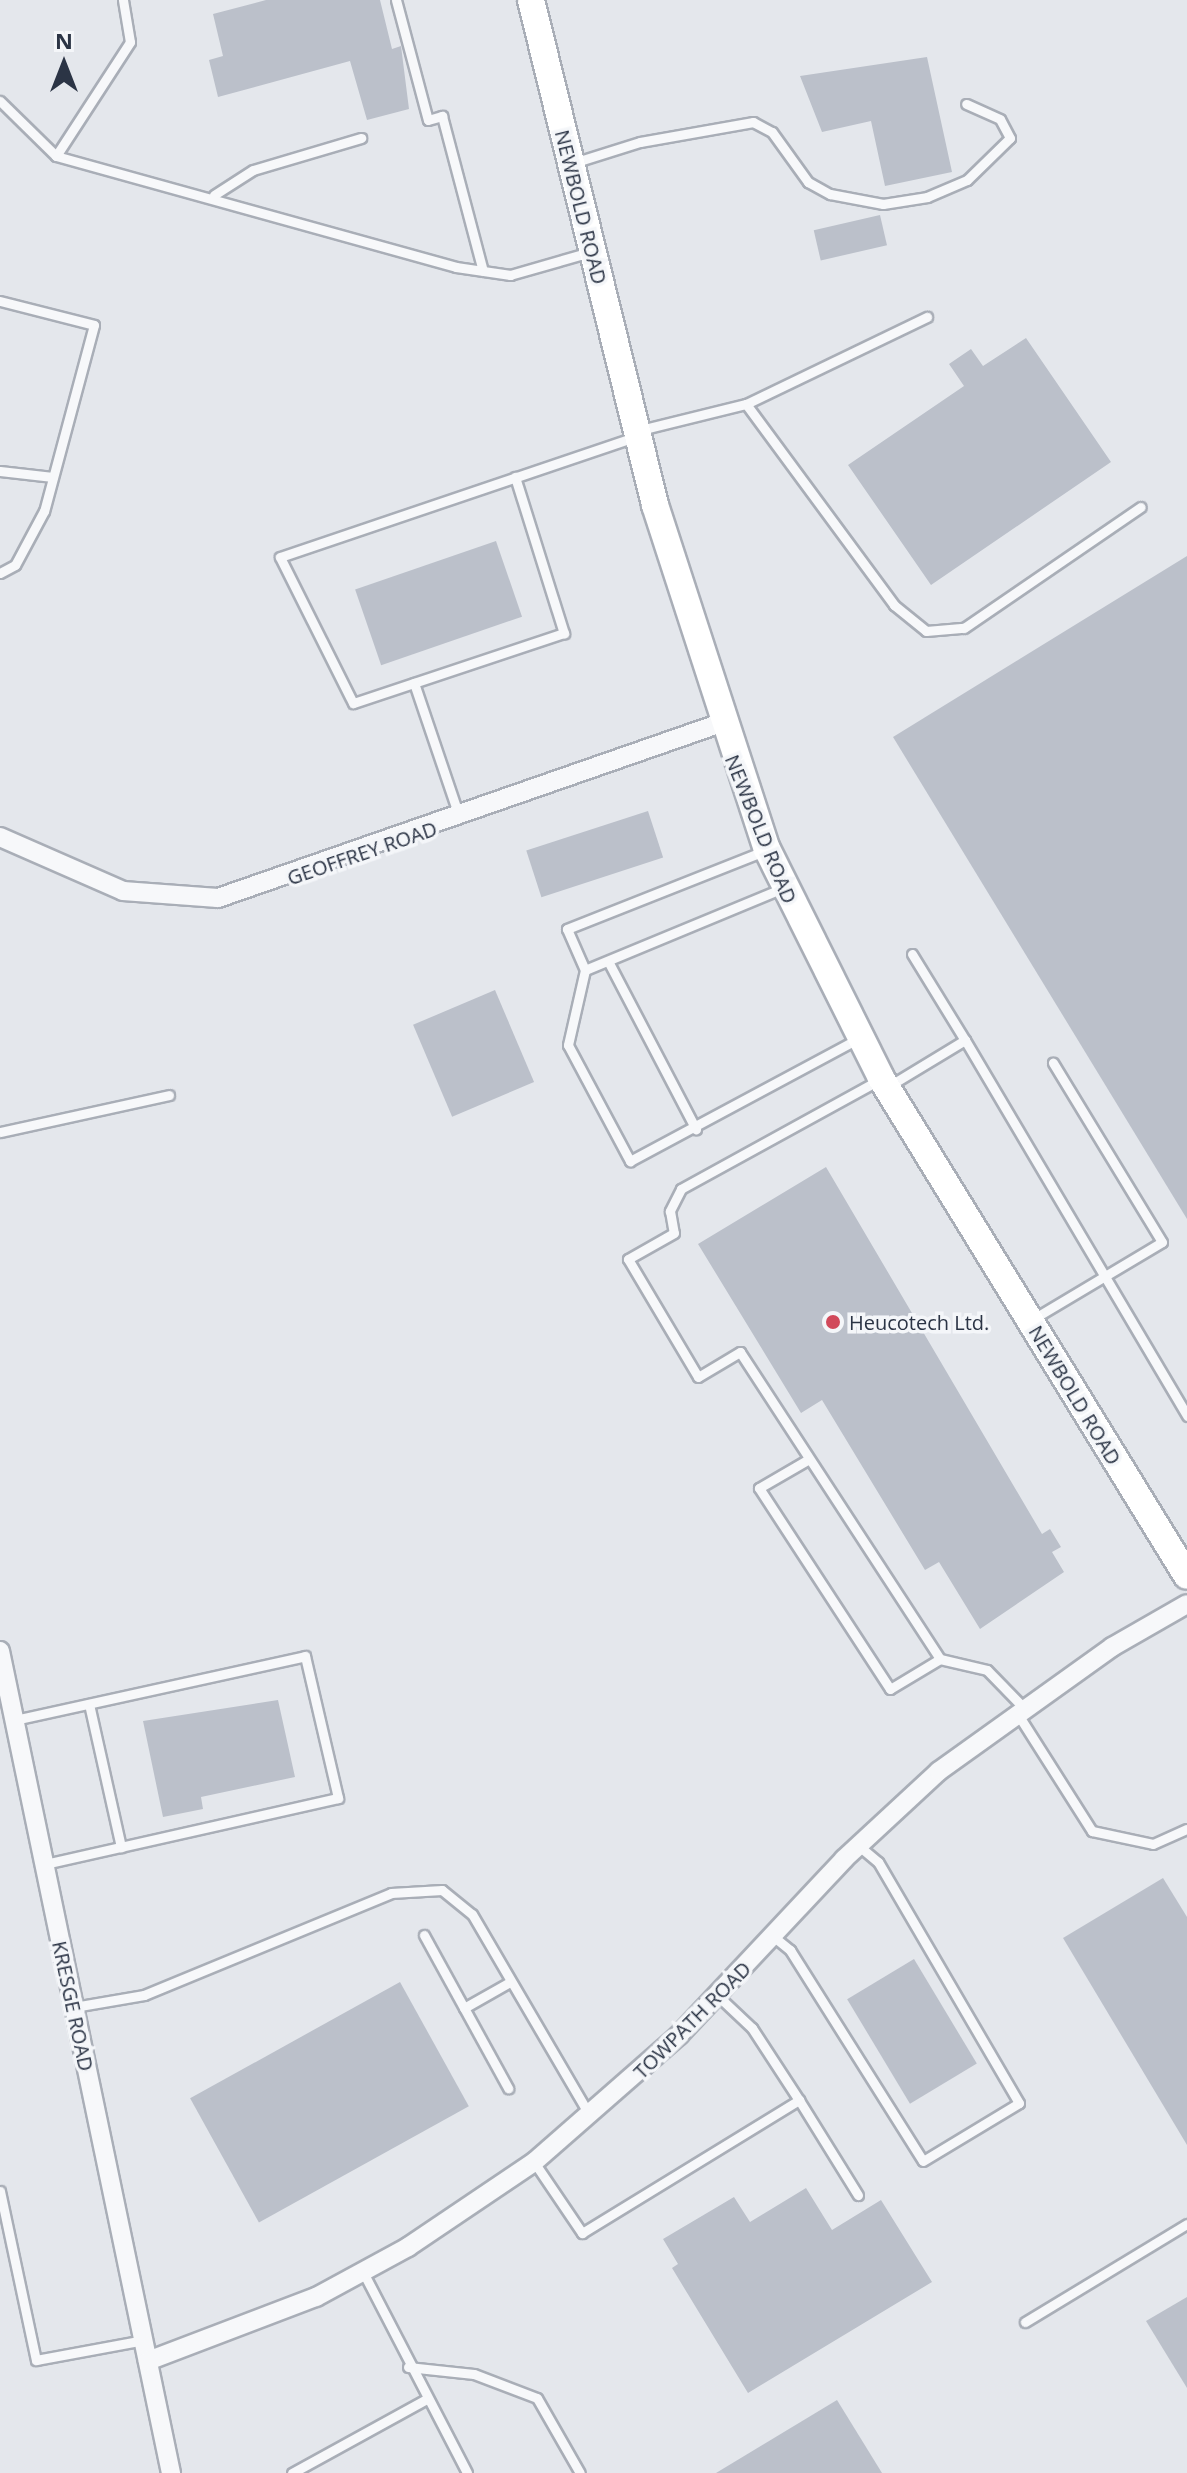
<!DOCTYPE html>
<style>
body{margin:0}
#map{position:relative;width:1187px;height:2473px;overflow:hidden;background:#e4e7ec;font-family:"Open Sans",sans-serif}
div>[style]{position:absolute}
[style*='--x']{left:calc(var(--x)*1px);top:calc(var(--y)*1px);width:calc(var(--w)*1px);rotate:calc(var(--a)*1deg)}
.building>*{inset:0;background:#bbc0ca;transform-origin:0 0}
.roads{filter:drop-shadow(2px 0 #a9aeb7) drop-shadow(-2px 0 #a9aeb7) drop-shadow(0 2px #a9aeb7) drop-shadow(0 -2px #a9aeb7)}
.lane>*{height:9px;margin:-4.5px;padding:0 4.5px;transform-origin:4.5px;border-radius:4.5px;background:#f7f8fa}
.street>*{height:18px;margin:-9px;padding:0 9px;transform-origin:9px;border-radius:9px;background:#f7f8fa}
.secondary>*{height:26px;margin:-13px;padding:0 13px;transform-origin:13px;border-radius:13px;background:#fff}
.dots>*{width:22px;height:22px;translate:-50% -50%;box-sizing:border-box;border:4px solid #f4f6f9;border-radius:50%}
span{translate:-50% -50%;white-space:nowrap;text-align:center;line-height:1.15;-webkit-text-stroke:7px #f4f6f9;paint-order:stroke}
.street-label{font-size:20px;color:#2b3445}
.poi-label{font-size:20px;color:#2b3445}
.left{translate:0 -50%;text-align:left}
.north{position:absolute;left:24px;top:24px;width:80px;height:80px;-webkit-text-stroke:6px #f4f6f9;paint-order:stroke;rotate:0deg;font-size:22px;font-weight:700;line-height:32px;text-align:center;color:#2b3445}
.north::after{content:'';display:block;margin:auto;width:28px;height:36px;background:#2b3445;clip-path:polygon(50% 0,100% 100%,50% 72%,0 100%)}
</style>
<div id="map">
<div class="building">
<i style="clip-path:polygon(266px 0,380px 0,392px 49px,401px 46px,409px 109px,367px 120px,350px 61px,218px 97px,209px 60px,223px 56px,213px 14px)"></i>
<i style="clip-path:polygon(927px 57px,952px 172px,885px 186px,871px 121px,822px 132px,800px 76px)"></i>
<i style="left:880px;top:215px;width:31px;height:68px;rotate:77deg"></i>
<i style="clip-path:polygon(1026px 338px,1111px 462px,931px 585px,848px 465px,964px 386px,949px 364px,971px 349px,983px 366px)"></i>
<i style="left:496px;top:541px;width:80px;height:149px;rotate:71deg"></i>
<i style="clip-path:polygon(1187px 556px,1187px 1219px,893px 737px)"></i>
<i style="left:648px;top:811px;width:49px;height:128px;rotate:72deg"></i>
<i style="left:495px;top:990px;width:100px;height:89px;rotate:67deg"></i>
<i style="clip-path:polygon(826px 1167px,1042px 1534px,1050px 1529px,1061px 1547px,1052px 1552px,1064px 1572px,980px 1629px,939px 1562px,925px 1570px,822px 1400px,801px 1413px,698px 1244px)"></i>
<i style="clip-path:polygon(278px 1700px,295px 1777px,201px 1797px,203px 1809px,163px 1817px,143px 1721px)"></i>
<i style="clip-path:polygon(1163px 1878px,1187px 1917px,1187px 2145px,1063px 1938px)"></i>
<i style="left:914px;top:1959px;width:122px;height:78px;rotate:59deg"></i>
<i style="left:400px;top:1982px;width:142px;height:240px;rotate:61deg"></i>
<i style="clip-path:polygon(806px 2188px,832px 2230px,881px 2200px,932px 2282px,748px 2393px,672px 2268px,678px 2264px,663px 2239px,734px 2197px,750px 2222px)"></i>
<i style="clip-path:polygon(1187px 2297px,1187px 2388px,1146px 2321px)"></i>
<i style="clip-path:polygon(837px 2400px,882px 2473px,716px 2473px)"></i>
</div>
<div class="roads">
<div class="lane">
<i style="--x:396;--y:0;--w:124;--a:75.1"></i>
<i style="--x:428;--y:120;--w:15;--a:-16"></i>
<i style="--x:442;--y:116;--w:160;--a:75.2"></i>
<i style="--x:0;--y:101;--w:78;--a:44.5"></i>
<i style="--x:56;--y:156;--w:415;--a:15.5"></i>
<i style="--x:456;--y:267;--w:55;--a:8.4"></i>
<i style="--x:510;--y:275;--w:83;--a:-16"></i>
<i style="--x:56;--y:156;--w:136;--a:-57"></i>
<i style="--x:130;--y:42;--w:43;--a:-99.5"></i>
<i style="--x:573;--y:163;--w:70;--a:-17.4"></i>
<i style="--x:640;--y:142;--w:115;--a:-10"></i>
<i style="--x:753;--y:122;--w:21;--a:28"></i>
<i style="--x:772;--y:132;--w:62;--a:54.2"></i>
<i style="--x:808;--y:182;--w:25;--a:29"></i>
<i style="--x:830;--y:194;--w:54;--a:10.7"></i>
<i style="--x:883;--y:204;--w:45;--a:-9"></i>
<i style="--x:927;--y:197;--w:43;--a:-23"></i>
<i style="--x:967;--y:180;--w:60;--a:-44.3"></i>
<i style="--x:1010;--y:138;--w:21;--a:-118"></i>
<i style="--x:1000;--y:119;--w:37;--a:-156"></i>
<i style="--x:214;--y:195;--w:46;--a:-32.7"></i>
<i style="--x:253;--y:170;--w:113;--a:-16.5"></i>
<i style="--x:0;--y:301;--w:97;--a:14.3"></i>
<i style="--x:94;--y:325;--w:193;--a:105"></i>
<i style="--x:44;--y:511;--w:61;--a:118.2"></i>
<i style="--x:15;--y:565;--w:17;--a:152"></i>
<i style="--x:746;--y:404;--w:201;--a:-25.7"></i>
<i style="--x:640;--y:430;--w:109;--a:-13.8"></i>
<i style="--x:746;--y:404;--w:250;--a:53.6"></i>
<i style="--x:894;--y:605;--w:41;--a:39.1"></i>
<i style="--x:926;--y:631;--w:38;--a:-5"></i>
<i style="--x:964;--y:628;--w:214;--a:-34.4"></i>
<i style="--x:0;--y:471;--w:53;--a:6.5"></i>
<i style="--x:515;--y:477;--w:164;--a:72.6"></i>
<i style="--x:564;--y:633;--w:222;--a:161.6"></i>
<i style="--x:353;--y:703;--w:163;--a:-116.6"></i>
<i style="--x:280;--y:557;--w:374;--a:-18.7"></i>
<i style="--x:414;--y:683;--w:140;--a:71.3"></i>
<i style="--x:764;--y:851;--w:212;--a:158.4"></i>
<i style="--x:567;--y:929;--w:45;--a:66.3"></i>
<i style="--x:585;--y:970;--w:77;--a:102.8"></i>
<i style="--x:568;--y:1045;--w:132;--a:61.9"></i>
<i style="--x:630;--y:1161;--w:260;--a:-28.2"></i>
<i style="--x:912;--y:954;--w:101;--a:58.4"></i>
<i style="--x:608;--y:961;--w:190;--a:62.4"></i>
<i style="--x:585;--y:970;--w:214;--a:-22.5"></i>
<i style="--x:879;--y:1080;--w:226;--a:151.2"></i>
<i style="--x:681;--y:1189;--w:25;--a:117"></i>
<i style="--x:670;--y:1211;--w:22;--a:80"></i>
<i style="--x:674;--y:1233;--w:53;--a:150.5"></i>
<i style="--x:628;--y:1259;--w:137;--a:59.3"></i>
<i style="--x:698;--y:1377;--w:49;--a:-30.8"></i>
<i style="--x:740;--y:1352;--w:366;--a:56.9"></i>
<i style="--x:940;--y:1659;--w:48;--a:13.2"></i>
<i style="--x:987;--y:1670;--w:53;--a:45.8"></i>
<i style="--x:889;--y:1086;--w:89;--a:-31.2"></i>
<i style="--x:965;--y:1040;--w:437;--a:59.4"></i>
<i style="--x:0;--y:1132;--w:173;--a:-12.3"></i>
<i style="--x:1033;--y:1319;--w:150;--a:-30.8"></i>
<i style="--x:1162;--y:1242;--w:210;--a:-121.3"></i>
<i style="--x:809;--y:1459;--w:58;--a:149.9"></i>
<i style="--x:759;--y:1488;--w:240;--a:56.9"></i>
<i style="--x:890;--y:1689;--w:58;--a:-31"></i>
<i style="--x:89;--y:1704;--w:147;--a:77.4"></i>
<i style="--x:1017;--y:1713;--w:140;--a:57.6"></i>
<i style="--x:1092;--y:1831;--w:62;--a:12"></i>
<i style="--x:1153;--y:1844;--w:37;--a:-24"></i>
<i style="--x:15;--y:1720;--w:297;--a:-12.4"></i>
<i style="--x:305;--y:1656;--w:146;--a:76.9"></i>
<i style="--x:338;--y:1798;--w:301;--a:167.3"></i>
<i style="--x:424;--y:1935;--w:175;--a:61.2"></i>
<i style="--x:774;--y:1937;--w:21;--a:39"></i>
<i style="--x:790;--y:1950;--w:249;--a:57.8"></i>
<i style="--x:923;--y:2161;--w:112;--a:-31.1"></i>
<i style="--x:1019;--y:2103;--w:279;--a:-120.3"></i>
<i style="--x:878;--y:1862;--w:26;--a:-140"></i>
<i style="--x:718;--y:1996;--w:47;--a:43.3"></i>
<i style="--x:752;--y:2028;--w:86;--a:56.9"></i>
<i style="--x:74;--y:2007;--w:71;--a:-9.7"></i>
<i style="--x:144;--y:1995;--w:267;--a:-22.4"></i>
<i style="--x:391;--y:1893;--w:51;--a:-3.4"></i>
<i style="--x:442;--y:1890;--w:38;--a:39"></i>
<i style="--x:472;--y:1914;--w:232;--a:59.7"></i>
<i style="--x:464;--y:2008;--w:53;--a:-29.5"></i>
<i style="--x:534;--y:2162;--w:86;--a:55.9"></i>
<i style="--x:582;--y:2233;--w:255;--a:-31.5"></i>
<i style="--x:799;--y:2100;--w:112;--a:58.2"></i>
<i style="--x:0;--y:2191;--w:173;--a:78"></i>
<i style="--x:36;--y:2360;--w:110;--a:-10.5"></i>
<i style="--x:363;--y:2272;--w:226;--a:62.6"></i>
<i style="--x:1025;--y:2322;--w:189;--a:-31.2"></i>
<i style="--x:408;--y:2367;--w:66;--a:6.1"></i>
<i style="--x:474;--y:2374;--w:67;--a:20.9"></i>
<i style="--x:537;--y:2398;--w:86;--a:60.2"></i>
<i style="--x:292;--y:2473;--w:152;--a:-28.8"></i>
</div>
<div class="street">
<i style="--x:0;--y:837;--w:134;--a:23.7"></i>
<i style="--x:123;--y:891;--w:95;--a:4.2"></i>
<i style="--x:218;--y:898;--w:533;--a:-19.18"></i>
<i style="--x:0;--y:1651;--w:840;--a:78.25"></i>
<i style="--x:148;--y:2361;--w:180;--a:-20.9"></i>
<i style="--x:316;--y:2297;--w:105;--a:-28.5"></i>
<i style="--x:408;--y:2247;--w:152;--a:-34"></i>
<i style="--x:534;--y:2162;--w:193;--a:-41.2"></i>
<i style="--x:679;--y:2035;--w:241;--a:-46.8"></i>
<i style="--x:844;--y:1859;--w:129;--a:-42.8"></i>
<i style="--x:939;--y:1771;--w:213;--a:-35.6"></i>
<i style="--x:1112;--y:1647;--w:86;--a:-29.8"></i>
</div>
<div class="secondary">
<i style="--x:531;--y:0;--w:520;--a:76.2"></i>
<i style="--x:655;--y:505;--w:362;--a:72"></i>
<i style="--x:767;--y:849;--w:256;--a:63.5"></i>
<i style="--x:881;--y:1078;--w:584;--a:58.43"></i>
</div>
</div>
<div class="dots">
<i style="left:833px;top:1322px;background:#d1495b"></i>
</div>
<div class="street-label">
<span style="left:581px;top:207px;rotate:76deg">NEWBOLD ROAD</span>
<span style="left:761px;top:829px;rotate:68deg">NEWBOLD ROAD</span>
<span style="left:362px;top:853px;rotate:-19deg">GEOFFREY ROAD</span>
<span style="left:1075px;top:1395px;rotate:59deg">NEWBOLD ROAD</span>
<span style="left:73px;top:2006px;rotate:78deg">KRESGE ROAD</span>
<span style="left:692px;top:2020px;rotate:-45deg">TOWPATH ROAD</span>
</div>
<div class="poi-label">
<span class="left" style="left:849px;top:1322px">Heucotech Ltd.</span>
</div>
<div class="north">N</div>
</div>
